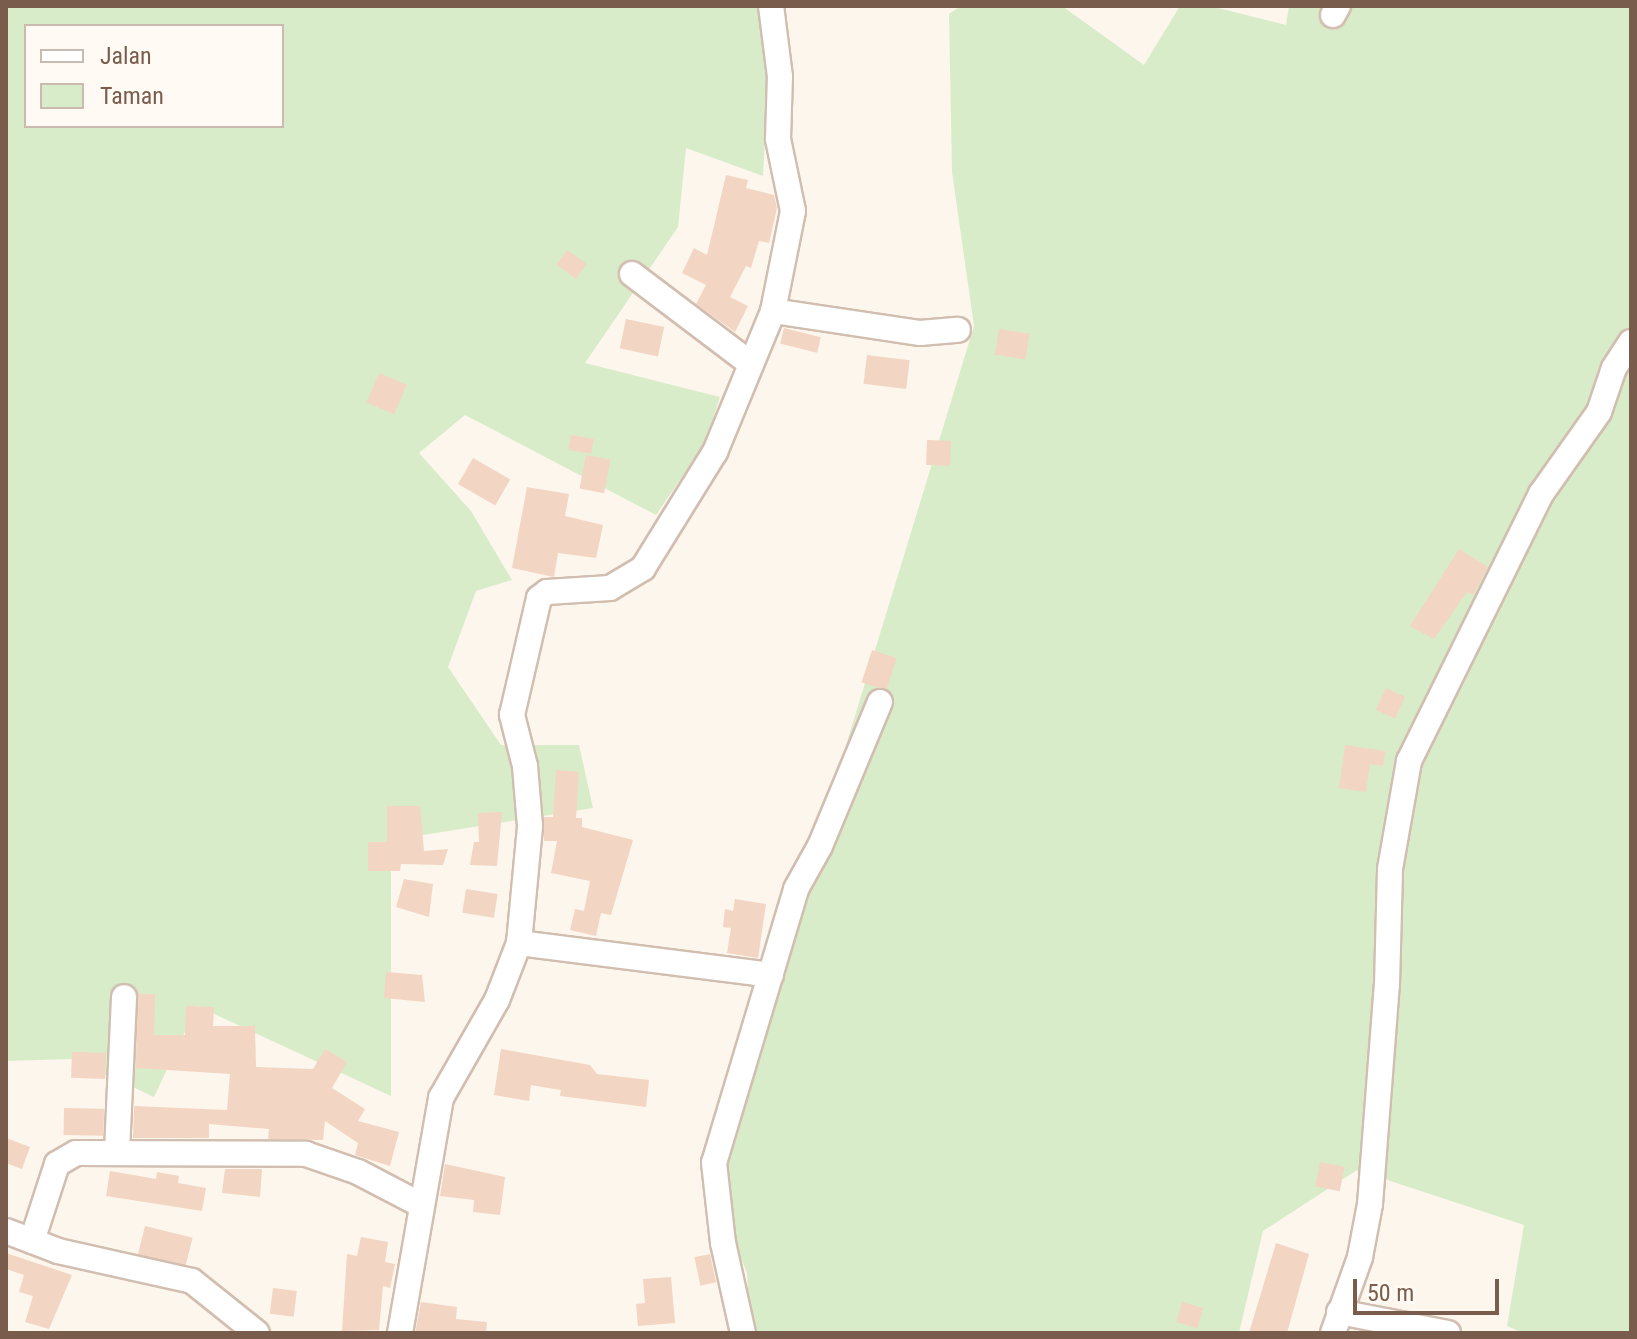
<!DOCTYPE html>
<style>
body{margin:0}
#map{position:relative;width:1637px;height:1339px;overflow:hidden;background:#fdf6ec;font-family:"Roboto Condensed",sans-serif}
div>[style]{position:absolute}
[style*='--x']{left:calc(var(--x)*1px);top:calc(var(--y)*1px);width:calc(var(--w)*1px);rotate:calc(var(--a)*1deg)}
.green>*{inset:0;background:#d8ecc9}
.building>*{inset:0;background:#f3d5c3;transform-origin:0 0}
.roads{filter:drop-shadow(2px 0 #d1beb0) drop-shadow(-2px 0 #d1beb0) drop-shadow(0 2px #d1beb0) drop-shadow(0 -2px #d1beb0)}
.minor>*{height:24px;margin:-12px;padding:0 12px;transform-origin:12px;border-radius:12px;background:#fff}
span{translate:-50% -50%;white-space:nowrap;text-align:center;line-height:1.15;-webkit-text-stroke:7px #fffaf3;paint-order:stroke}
.frame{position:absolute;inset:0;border:8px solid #7a5c4d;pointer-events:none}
.legend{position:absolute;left:24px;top:24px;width:260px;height:104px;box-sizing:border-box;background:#fffaf3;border:2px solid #cabbb1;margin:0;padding:10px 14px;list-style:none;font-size:24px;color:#7a5c4d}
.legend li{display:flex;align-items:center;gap:16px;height:40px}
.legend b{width:40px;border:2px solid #cabbb1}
.scale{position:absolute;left:1353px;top:1279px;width:146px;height:36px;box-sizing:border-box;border:4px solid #7a5c4d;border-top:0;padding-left:10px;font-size:24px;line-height:28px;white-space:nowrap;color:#7a5c4d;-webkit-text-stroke:6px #fffaf3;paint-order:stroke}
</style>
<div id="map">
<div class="green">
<i style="clip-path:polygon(evenodd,6px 6px,756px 6px,759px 10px,768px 82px,763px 176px,686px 148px,678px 227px,585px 363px,720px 397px,705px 443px,656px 515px,465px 415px,419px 453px,471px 511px,512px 580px,476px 591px,448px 667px,501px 745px,579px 745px,593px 808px,391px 840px,391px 1096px,197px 1006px,154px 1097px,73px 1059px,6px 1061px,6px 6px,26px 26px,282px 26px,282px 126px,26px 126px,26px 26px)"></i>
<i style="clip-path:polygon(961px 6px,1062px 6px,1144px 65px,1180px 6px,1210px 6px,1286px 25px,1289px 6px,1631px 6px,1631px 1333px,1523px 1333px,1507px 1326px,1524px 1225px,1357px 1170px,1263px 1231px,1239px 1333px,750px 1333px,747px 1273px,712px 1184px,974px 326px,952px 172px,949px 14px)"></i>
</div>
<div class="building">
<i style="clip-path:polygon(726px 175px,748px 180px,746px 188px,774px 195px,777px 208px,769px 243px,759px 241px,751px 268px,746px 266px,730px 297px,748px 306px,735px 332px,696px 304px,706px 285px,682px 273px,694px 248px,707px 255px)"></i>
<i style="left:567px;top:250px;width:24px;height:18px;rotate:36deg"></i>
<i style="left:626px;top:319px;width:39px;height:30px;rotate:12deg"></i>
<i style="left:784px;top:328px;width:38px;height:16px;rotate:14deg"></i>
<i style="left:999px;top:329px;width:31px;height:26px;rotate:9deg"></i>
<i style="left:867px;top:355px;width:43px;height:29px;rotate:7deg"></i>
<i style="left:379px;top:373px;width:30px;height:32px;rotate:23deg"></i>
<i style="left:571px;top:435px;width:23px;height:15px;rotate:10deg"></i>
<i style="left:927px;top:440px;width:24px;height:25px;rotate:2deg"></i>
<i style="left:586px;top:455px;width:25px;height:34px;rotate:11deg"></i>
<i style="left:473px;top:458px;width:43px;height:30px;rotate:30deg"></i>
<i style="clip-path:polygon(527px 487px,569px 494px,565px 516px,603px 525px,596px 558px,558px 553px,554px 577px,512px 568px)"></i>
<i style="clip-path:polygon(1459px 549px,1488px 567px,1473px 595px,1467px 592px,1434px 639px,1410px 626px)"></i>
<i style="left:872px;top:650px;width:26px;height:34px;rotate:18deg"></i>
<i style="left:1386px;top:688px;width:21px;height:24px;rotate:25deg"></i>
<i style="clip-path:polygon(1345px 745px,1385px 751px,1383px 766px,1370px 764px,1366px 792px,1339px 788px)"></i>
<i style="clip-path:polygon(556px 770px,579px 772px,576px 818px,582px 818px,582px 827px,633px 840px,611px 915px,601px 913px,596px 936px,570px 930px,575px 909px,584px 911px,590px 881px,551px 873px,557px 841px,544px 841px,544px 817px,553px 817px)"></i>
<i style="clip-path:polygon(387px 806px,420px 806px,424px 851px,448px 849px,443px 865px,401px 864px,400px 871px,368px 871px,368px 842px,387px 842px)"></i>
<i style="clip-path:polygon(502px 812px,497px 866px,470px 865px,474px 842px,479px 842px,478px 813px)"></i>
<i style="clip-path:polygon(404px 879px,433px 884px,429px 917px,396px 907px)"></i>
<i style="left:466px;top:889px;width:32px;height:24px;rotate:9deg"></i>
<i style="clip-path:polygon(735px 899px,766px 904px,758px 958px,727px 953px,731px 928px,723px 927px,725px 909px,733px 911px)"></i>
<i style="clip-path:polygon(386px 972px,422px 975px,425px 1002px,384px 998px)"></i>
<i style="clip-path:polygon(138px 994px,155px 994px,154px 1035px,185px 1035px,186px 1006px,214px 1007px,213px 1026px,255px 1026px,256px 1067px,313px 1069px,325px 1049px,347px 1062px,332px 1088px,365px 1109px,358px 1121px,399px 1132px,390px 1166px,355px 1155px,358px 1143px,325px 1121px,323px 1140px,268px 1139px,269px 1129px,209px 1124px,209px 1138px,133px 1138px,134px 1106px,227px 1110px,230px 1074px,136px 1068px)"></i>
<i style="clip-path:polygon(501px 1049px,590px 1065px,597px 1074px,649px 1080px,646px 1107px,560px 1096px,561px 1090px,531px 1085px,529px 1101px,494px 1095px)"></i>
<i style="left:106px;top:1053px;width:26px;height:34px;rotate:92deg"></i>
<i style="left:64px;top:1108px;width:40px;height:27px;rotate:1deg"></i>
<i style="clip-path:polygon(6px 1138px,30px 1147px,22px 1169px,6px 1163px)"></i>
<i style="left:1320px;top:1162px;width:25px;height:25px;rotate:11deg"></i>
<i style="clip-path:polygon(445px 1164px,505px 1177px,500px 1215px,473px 1212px,474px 1200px,440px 1196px)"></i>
<i style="clip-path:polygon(225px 1169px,262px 1169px,260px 1197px,222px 1193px)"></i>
<i style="clip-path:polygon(110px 1171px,156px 1179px,157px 1172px,179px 1176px,178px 1183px,206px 1188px,202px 1211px,106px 1196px)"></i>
<i style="left:145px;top:1226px;width:49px;height:29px;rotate:14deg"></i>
<i style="clip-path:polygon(361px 1237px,388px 1242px,385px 1262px,395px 1264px,390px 1288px,383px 1286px,379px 1330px,342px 1331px,347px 1254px,357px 1256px)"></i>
<i style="clip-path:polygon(1276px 1243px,1309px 1254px,1287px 1333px,1249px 1333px)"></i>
<i style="clip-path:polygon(6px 1253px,72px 1275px,49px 1329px,25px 1322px,33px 1296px,19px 1292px,24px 1275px,6px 1269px)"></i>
<i style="left:710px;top:1254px;width:29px;height:16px;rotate:78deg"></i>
<i style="clip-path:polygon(671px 1277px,675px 1323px,638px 1326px,636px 1304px,645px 1303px,643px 1279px)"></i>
<i style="left:273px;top:1288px;width:24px;height:26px;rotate:7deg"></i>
<i style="clip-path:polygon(421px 1302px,457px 1307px,456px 1319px,487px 1322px,486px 1333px,415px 1333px)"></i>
<i style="left:1182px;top:1302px;width:22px;height:21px;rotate:16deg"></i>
</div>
<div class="roads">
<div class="minor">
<i style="--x:1333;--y:15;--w:10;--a:-61"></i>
<i style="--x:632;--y:274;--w:149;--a:37.1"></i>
<i style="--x:773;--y:311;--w:149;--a:8.5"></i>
<i style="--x:920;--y:333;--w:38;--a:-5"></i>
<i style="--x:519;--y:943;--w:254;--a:7.2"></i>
<i style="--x:117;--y:1152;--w:155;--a:-87.4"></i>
<i style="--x:6;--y:1231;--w:56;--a:21"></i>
<i style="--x:58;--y:1251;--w:137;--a:12.6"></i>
<i style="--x:192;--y:1281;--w:83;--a:38.7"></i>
<i style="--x:32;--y:1241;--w:81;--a:-72"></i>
<i style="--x:57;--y:1164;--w:22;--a:-30"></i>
<i style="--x:76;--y:1153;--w:230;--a:0.2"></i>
<i style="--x:306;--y:1154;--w:55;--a:19.1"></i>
<i style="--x:358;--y:1172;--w:71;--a:27.6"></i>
<i style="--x:1339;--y:1312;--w:111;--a:10.9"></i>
<i style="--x:400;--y:1333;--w:239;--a:-80.1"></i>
<i style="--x:441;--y:1098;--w:113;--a:-60.3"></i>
<i style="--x:497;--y:1000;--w:61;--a:-68.9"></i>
<i style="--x:519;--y:943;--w:118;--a:-84.6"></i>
<i style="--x:530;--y:826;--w:60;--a:-94.8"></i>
<i style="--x:525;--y:766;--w:53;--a:-104.3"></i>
<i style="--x:512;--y:715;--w:120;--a:-77"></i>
<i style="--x:539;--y:598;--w:10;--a:-37"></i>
<i style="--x:547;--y:592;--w:63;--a:-3.6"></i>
<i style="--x:610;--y:588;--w:39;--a:-31"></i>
<i style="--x:643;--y:568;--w:137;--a:-58.2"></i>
<i style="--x:715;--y:452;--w:152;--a:-67.6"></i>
<i style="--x:773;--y:311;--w:102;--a:-78.7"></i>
<i style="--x:793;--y:211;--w:74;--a:-101.8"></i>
<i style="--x:778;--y:139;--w:62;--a:-88.2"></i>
<i style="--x:780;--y:77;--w:72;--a:-97.2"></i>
<i style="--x:743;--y:1333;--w:92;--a:-102.5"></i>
<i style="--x:723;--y:1243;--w:81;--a:-96.4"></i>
<i style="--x:714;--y:1163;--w:286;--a:-73.3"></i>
<i style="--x:796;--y:889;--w:49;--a:-60.8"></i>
<i style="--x:820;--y:846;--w:156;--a:-67.4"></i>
<i style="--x:1333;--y:1333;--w:81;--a:-70.4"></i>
<i style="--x:1360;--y:1257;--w:54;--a:-79.3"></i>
<i style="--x:1370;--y:1204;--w:220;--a:-85.6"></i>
<i style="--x:1387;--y:985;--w:116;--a:-88.5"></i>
<i style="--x:1390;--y:869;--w:110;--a:-80"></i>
<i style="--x:1409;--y:761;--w:298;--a:-63.7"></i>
<i style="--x:1541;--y:494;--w:100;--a:-54.7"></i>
<i style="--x:1599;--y:412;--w:46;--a:-71.2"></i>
<i style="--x:1614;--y:368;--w:31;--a:-57"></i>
</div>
</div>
<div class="frame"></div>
<ul class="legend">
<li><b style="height:10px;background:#fff"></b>Jalan</li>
<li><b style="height:22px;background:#d8ecc9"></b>Taman</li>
</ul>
<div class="scale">50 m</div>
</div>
